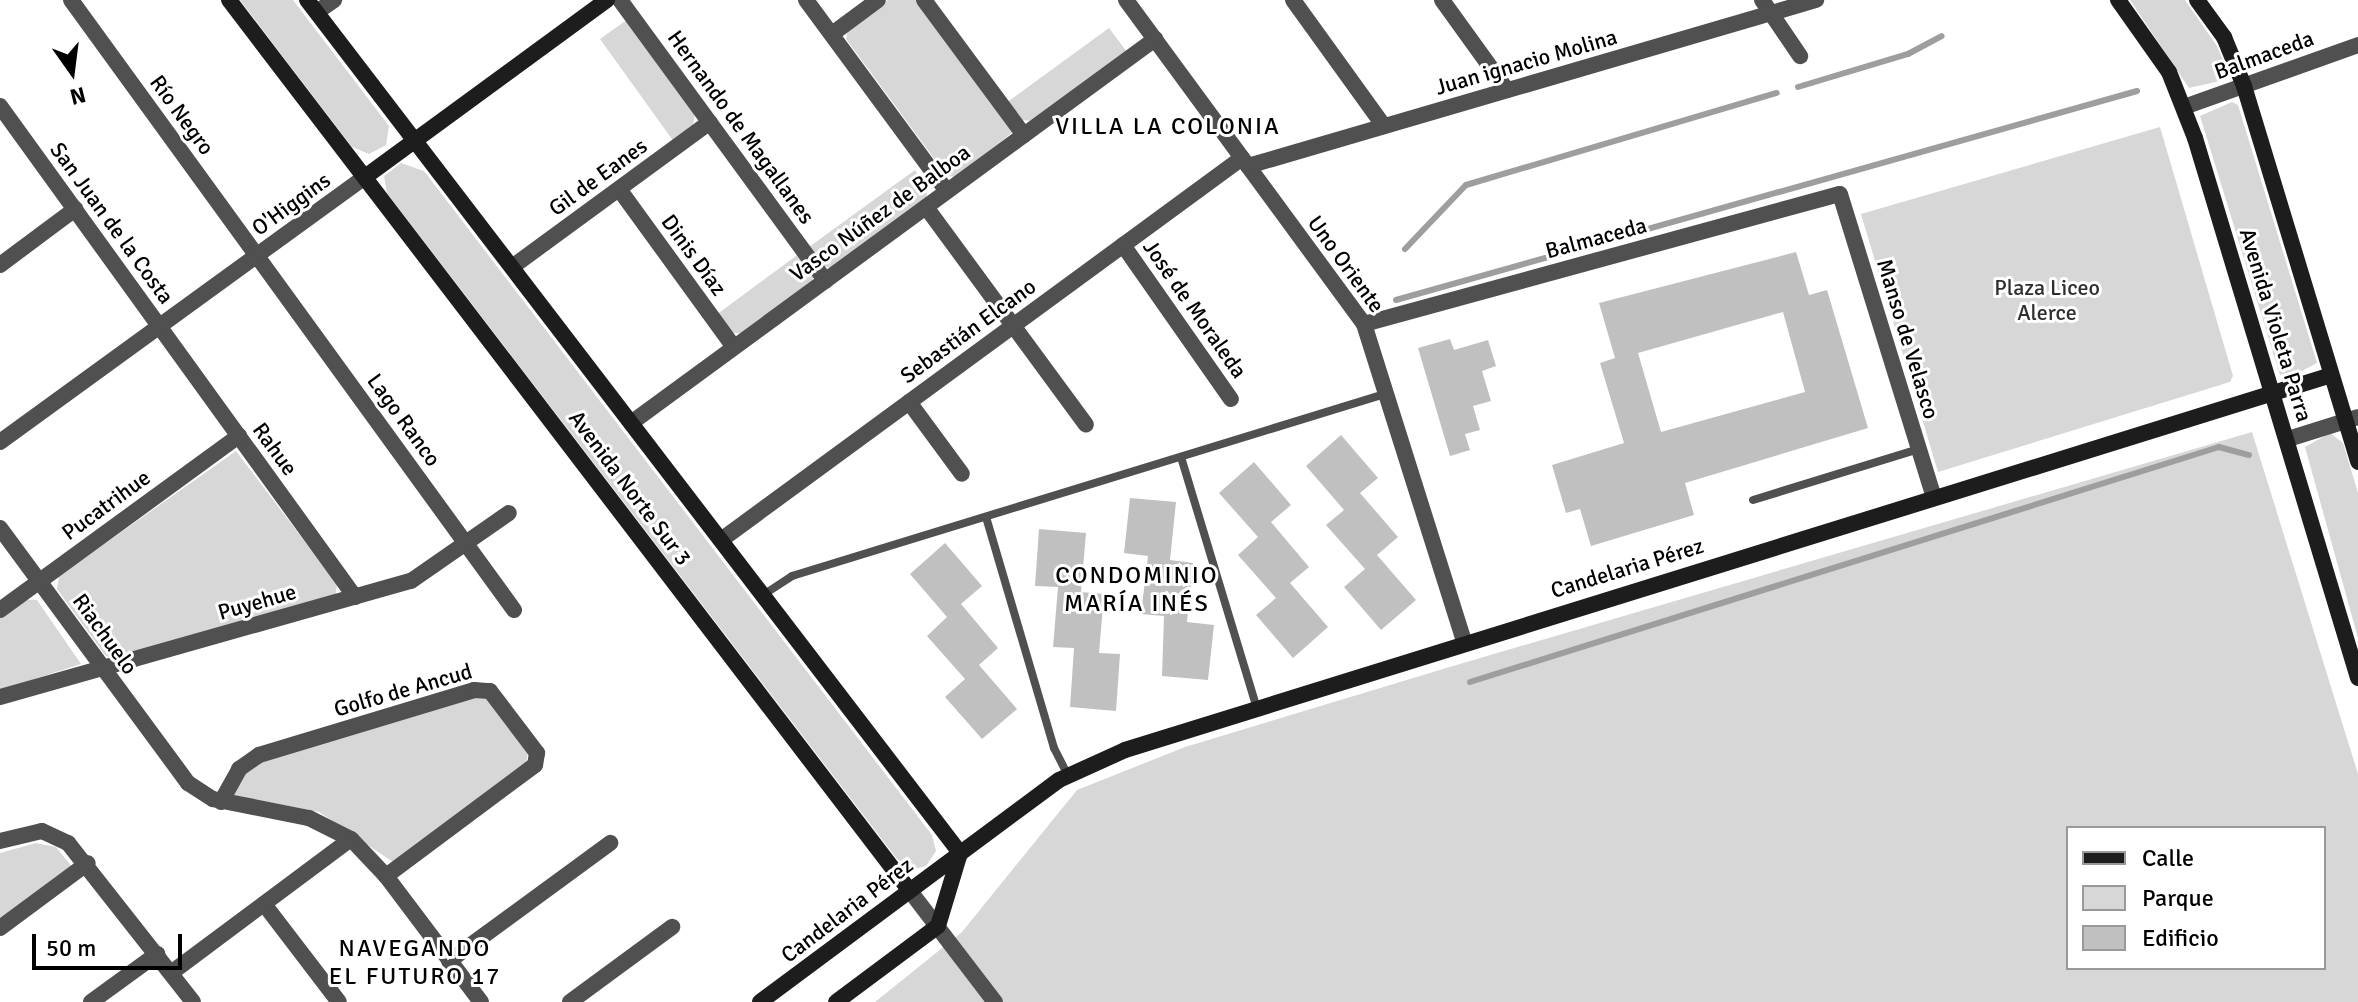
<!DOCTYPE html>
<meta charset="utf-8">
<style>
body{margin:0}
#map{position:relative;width:2358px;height:1002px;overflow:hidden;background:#fff;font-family:Signika,sans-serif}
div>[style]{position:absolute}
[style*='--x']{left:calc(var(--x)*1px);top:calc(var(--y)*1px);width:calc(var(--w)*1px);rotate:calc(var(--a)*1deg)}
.green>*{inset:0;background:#d7d7d7}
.stream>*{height:6px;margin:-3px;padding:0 3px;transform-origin:3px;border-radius:3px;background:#9e9e9e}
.building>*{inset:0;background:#c0c0c0}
.lane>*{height:8px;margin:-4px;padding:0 4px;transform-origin:4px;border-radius:4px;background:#505050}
.street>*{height:16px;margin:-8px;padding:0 8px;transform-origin:8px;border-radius:8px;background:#505050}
.secondary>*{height:16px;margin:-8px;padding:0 8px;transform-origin:8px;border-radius:8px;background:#1d1d1d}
span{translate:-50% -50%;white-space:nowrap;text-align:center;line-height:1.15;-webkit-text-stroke:6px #fff;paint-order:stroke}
.street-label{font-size:22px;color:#000}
.park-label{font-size:22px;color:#2e2e2e}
.neighbourhood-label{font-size:24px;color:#000;letter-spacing:2px}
.legend{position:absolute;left:2066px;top:826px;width:260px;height:144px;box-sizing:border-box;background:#fff;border:2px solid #999;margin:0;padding:10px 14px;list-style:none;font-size:24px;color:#000}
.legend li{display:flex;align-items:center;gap:16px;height:40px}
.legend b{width:40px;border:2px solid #999}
.north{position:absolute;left:32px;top:32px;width:80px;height:80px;-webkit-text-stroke:6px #fff;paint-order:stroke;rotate:166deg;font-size:22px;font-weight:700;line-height:32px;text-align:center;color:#000}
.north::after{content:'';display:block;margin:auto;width:28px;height:36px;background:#000;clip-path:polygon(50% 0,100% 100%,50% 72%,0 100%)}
.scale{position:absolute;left:32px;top:934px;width:150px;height:36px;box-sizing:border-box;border:4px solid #000;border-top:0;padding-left:10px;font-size:24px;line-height:28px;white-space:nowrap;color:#000;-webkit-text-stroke:6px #fff;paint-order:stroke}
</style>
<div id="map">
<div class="green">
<i style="clip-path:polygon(240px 0,293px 0,389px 126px,386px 145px,369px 154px,352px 147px)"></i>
<i style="clip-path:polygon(888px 0,917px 0,1013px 132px,956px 177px,947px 176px,846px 39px,848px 30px)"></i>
<i style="clip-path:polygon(2130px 0,2185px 0,2217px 46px,2228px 73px,2224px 80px,2189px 88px)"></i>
<i style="clip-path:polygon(628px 19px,695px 112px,693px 128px,674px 142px,600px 39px)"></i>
<i style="clip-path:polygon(1109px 28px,1127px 52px,1034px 121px,1019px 120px,1006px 103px)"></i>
<i style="clip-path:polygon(2232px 102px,2238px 105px,2317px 363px,2292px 376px,2280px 375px,2200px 116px)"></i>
<i style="clip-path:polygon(2160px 127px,2233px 376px,2230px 382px,1938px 472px,1861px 214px)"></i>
<i style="clip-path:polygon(401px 163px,424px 171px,932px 835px,936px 851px,926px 866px,914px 869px,897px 859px,387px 193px,384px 176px)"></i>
<i style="clip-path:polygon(915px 170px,928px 188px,926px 199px,831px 268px,823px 266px,809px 247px)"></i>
<i style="clip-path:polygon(800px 253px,814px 276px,811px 283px,742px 334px,729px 332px,716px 315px)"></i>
<i style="clip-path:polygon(evenodd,2252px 432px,2358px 774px,2358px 1002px,875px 1002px,962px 932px,1077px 790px,1185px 747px,1453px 666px,2252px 432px,2068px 828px,2324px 828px,2324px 968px,2068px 968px,2068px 828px)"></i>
<i style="clip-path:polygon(2330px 433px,2343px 443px,2358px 493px,2358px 638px,2305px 447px)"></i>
<i style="clip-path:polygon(236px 451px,337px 584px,336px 593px,331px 599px,111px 658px,105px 655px,57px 589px,59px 576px)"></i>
<i style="clip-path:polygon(25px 600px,37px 600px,81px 664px,0 690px,0 618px)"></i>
<i style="clip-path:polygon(476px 696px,489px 698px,528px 753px,526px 763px,393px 862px,319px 812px,232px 795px,239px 777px,258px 762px)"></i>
<i style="clip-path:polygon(36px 843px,56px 847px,73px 868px,0 922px,0 853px)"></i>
</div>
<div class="stream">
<i style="--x:1798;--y:87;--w:115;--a:-16.7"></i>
<i style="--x:1908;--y:54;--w:38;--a:-28"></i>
<i style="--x:1405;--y:249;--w:88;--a:-46.4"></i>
<i style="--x:1466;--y:185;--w:324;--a:-16.5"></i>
<i style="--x:1396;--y:300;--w:770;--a:-15.75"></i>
<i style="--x:1470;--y:682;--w:785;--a:-17.42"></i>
<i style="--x:2219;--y:447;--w:31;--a:15"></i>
</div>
<div class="building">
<i style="clip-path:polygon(evenodd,1796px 252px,1809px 295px,1827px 290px,1868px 428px,1685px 483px,1694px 515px,1591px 546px,1580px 509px,1566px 513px,1552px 465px,1624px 443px,1600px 363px,1615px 358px,1599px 303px,1796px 252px,1783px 312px,1805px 392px,1661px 432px,1638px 353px,1783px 312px)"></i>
<i style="clip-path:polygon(1450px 339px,1454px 350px,1488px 340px,1496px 366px,1482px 371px,1491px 401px,1473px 406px,1480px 430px,1465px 434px,1470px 450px,1450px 456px,1418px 348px)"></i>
<i style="clip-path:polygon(1341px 435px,1378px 478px,1360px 493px,1398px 537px,1377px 555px,1416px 600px,1381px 630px,1344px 587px,1365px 569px,1326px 525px,1344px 510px,1306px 466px)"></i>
<i style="clip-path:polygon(1254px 462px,1291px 505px,1271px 522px,1309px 567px,1290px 583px,1328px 627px,1293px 658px,1256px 615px,1276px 598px,1238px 555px,1258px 537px,1219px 493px)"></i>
<i style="clip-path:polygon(1130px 498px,1176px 502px,1170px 560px,1193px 563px,1187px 622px,1214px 625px,1208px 680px,1162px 676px,1164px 616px,1141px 614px,1148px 556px,1124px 553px)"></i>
<i style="clip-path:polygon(1039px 529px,1086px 533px,1081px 592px,1104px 594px,1099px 653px,1120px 654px,1116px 711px,1070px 707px,1074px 648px,1053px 647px,1058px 587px,1035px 586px)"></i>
<i style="clip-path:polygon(945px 543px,982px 586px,961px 604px,998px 648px,979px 665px,1017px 709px,982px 739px,945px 697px,965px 679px,927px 636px,947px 617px,910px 574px)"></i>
</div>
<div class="lane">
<i style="--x:1181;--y:457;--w:259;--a:73.2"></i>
<i style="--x:1753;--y:500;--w:174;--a:-17.1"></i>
<i style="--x:986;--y:517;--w:241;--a:73.6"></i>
<i style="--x:1054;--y:748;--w:30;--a:63"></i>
<i style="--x:763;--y:595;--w:35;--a:-33"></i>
<i style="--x:792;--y:576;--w:623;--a:-17.07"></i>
</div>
<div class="street">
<i style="--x:71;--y:0;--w:754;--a:54.01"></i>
<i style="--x:620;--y:0;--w:348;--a:53.8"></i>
<i style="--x:806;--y:0;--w:237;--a:53.6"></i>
<i style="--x:924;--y:0;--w:168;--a:53.5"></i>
<i style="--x:1126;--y:0;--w:402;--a:53.7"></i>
<i style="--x:1364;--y:324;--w:332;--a:72.5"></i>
<i style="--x:1293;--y:0;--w:155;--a:54.2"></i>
<i style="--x:1442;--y:0;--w:111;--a:54.2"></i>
<i style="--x:1762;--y:0;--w:68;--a:55.8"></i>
<i style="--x:317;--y:12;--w:21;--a:-35"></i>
<i style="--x:832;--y:34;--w:57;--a:-36.5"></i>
<i style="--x:0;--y:106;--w:606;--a:54.13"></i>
<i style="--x:2184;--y:107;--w:185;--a:-19.6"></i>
<i style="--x:1248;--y:166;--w:592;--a:-16.29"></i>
<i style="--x:619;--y:189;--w:195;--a:54"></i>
<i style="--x:926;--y:207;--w:270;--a:53.7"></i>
<i style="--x:1123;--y:245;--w:188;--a:55"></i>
<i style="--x:0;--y:265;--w:94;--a:-36.7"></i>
<i style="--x:512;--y:267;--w:245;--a:-36.2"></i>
<i style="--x:1364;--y:324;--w:493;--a:-15.3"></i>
<i style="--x:1840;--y:194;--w:317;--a:72.8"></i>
<i style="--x:909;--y:402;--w:89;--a:53.6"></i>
<i style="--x:631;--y:423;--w:650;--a:-36.23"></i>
<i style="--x:2288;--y:439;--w:73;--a:-17.4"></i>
<i style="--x:0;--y:442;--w:451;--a:-36"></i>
<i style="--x:0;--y:528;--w:317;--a:53.6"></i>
<i style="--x:188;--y:783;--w:30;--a:33"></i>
<i style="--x:213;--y:799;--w:98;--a:11.2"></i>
<i style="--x:309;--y:818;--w:47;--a:26.6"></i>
<i style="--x:351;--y:839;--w:51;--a:46.6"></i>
<i style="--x:386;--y:876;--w:158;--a:53"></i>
<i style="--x:721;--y:540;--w:646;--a:-36.25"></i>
<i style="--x:0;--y:610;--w:296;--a:-36.1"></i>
<i style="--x:0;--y:697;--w:427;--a:-15.8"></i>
<i style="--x:411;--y:581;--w:119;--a:-34.8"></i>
<i style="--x:221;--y:802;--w:38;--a:-61"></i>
<i style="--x:239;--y:769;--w:24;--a:-35"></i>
<i style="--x:259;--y:755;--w:225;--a:-16.8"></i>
<i style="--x:474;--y:690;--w:16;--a:4"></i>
<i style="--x:490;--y:691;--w:78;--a:52.8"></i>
<i style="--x:537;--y:753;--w:12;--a:99"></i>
<i style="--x:535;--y:765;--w:186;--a:143.3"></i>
<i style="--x:0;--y:841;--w:43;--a:-13.4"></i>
<i style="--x:42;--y:831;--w:29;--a:25"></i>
<i style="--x:68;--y:843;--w:202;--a:51.8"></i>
<i style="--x:910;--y:891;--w:140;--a:52.6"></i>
<i style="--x:264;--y:904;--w:123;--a:52.6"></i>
<i style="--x:0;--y:928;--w:109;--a:-36.5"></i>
<i style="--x:449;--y:961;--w:200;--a:-36.2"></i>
<i style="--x:171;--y:973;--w:224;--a:-36.7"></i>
<i style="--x:91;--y:1002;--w:82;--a:-36"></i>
<i style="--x:570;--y:1002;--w:127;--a:-36.3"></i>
</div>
<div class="secondary">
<i style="--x:229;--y:0;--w:1121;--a:52.61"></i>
<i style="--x:307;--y:0;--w:1074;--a:52.56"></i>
<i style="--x:960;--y:853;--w:76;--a:106.8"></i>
<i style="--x:938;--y:926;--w:127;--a:143.3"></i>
<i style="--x:2118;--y:0;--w:88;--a:54.7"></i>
<i style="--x:2169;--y:72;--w:71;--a:68.5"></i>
<i style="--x:2195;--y:138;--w:564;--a:73.2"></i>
<i style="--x:2197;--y:0;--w:46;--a:53.9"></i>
<i style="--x:2224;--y:37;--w:53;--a:67.8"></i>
<i style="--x:2244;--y:86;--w:393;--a:73.1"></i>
<i style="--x:365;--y:177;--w:300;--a:-36.2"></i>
<i style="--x:760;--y:1002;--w:372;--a:-36.6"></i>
<i style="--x:1059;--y:780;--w:72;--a:-24.4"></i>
<i style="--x:1125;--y:750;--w:1263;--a:-17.27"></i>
</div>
<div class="street-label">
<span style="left:2264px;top:55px;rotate:-20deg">Balmaceda</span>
<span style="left:1526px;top:62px;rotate:-16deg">Juan ignacio Molina</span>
<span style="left:182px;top:115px;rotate:54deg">Río Negro</span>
<span style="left:741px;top:127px;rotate:54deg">Hernando de Magallanes</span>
<span style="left:598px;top:177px;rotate:-36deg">Gil de Eanes</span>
<span style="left:291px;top:204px;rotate:-36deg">O'Higgins</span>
<span style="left:880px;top:213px;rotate:-36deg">Vasco Núñez de Balboa</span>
<span style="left:112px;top:223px;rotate:54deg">San Juan de la Costa</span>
<span style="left:1596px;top:238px;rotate:-15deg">Balmaceda</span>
<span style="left:694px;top:255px;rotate:54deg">Dinis Díaz</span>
<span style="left:1346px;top:264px;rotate:54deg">Uno Oriente</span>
<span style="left:1195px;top:309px;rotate:55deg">José de Moraleda</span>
<span style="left:2276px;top:325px;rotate:73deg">Avenida Violeta Parra</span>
<span style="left:968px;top:331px;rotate:-36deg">Sebastián Elcano</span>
<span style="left:1908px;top:339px;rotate:73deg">Manso de Velasco</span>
<span style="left:404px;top:420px;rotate:54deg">Lago Ranco</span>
<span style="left:275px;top:449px;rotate:54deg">Rahue</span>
<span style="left:630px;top:488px;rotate:53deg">Avenida Norte Sur 3</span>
<span style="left:106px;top:505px;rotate:-36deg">Pucatrihue</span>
<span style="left:1627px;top:568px;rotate:-17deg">Candelaria Pérez</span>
<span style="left:257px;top:602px;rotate:-16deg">Puyehue</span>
<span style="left:105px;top:634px;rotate:54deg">Riachuelo</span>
<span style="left:403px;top:690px;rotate:-16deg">Golfo de Ancud</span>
<span style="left:847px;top:910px;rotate:-37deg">Candelaria Pérez</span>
</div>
<div class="park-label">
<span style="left:2047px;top:300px">Plaza Liceo<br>Alerce</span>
</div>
<div class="neighbourhood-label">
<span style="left:1168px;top:127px">VILLA LA COLONIA</span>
<span style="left:1137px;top:590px">CONDOMINIO<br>MARÍA INÉS</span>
<span style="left:415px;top:963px">NAVEGANDO<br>EL FUTURO 17</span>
</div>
<ul class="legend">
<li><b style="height:10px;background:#1d1d1d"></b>Calle</li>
<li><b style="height:22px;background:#d7d7d7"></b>Parque</li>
<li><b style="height:22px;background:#c0c0c0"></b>Edificio</li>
</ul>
<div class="north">N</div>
<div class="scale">50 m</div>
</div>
